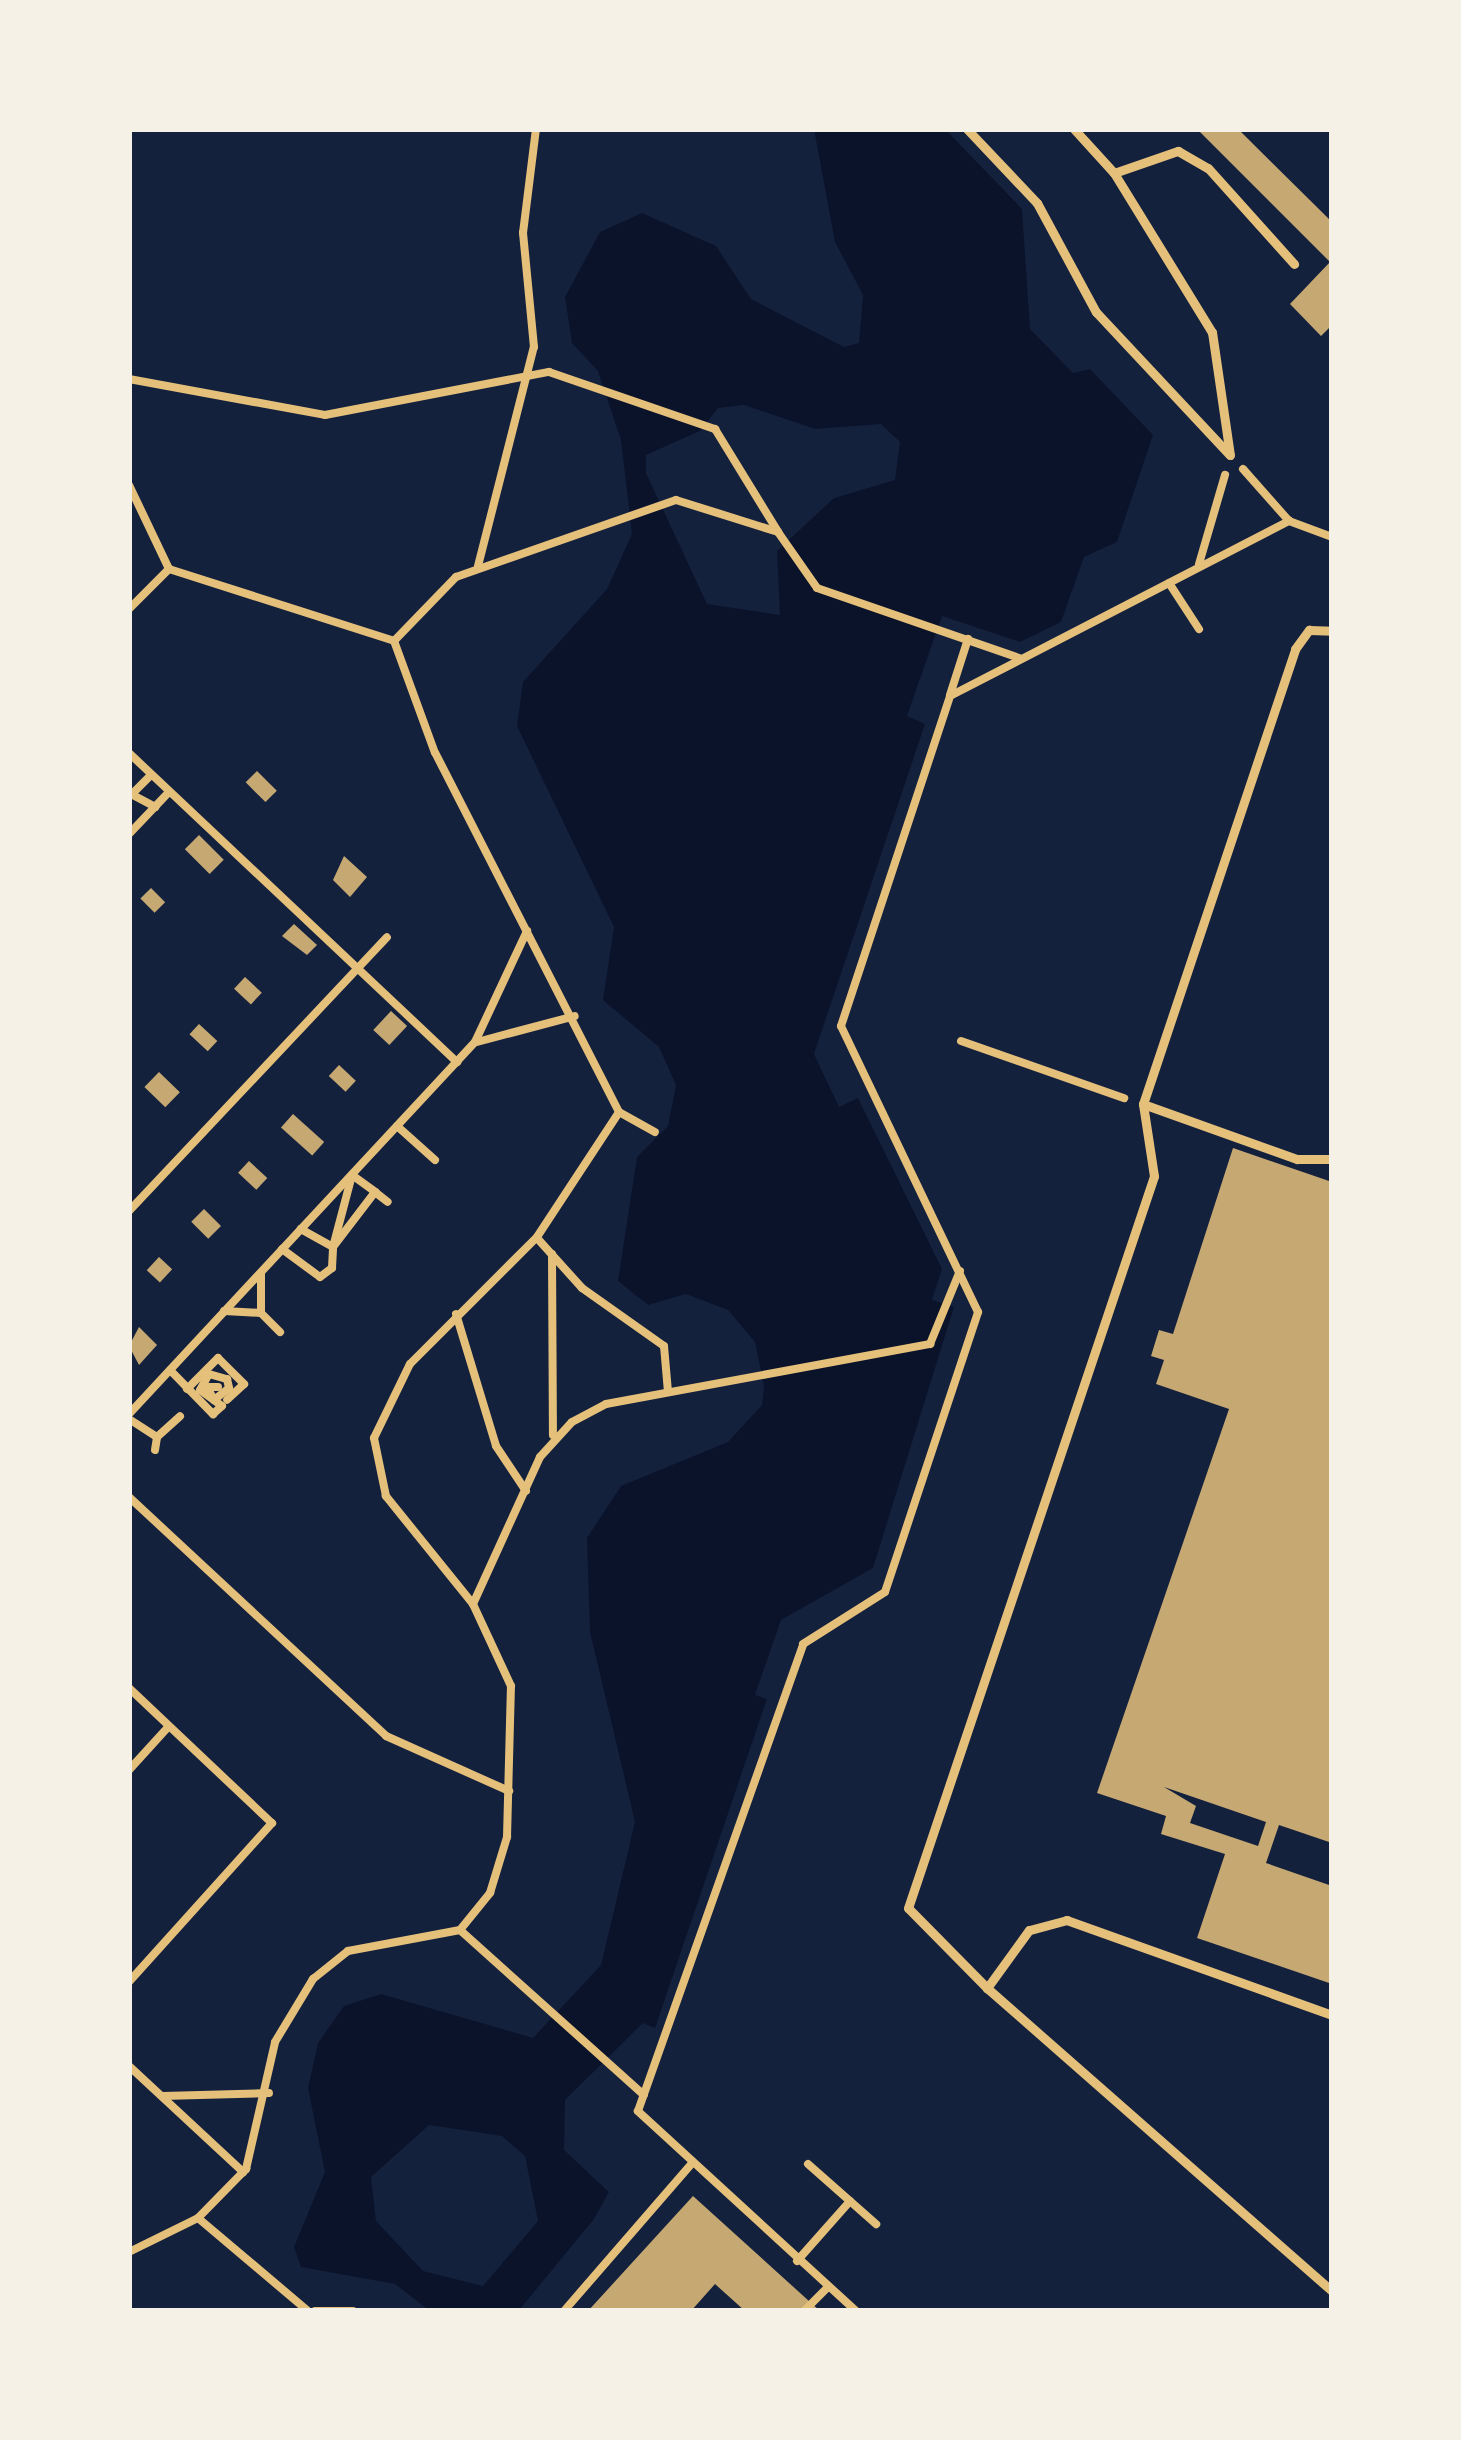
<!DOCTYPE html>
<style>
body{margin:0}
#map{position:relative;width:1461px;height:2440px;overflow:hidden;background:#14213d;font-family:"Space Grotesk",sans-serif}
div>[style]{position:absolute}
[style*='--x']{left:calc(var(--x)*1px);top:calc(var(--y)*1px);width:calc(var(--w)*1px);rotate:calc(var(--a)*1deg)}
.water>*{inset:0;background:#0b132b}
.building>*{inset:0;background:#c6a872;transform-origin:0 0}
.path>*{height:8px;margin:-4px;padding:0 4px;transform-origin:4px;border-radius:4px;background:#e5c07b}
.service>*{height:9px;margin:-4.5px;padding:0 4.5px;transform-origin:4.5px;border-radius:4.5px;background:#e5c07b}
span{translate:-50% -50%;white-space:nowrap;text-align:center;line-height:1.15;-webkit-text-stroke:12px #f6f1e7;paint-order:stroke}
.frame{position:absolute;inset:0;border:132px solid #f6f1e7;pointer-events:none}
</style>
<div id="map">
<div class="water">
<i style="clip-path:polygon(evenodd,814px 129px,945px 129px,1022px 209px,1030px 329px,1073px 373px,1090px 369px,1153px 435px,1117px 542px,1084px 557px,1061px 622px,1020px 642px,942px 616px,907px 716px,925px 724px,814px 1054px,839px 1107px,858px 1098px,942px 1269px,932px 1300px,954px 1307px,873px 1568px,781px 1620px,755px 1695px,767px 1699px,655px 2028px,643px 2023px,565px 2100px,564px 2150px,609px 2192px,594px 2219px,520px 2309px,430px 2311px,395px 2284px,301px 2267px,294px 2247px,325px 2172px,308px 2088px,318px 2043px,344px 2006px,381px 1994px,533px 2038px,601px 1965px,635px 1822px,590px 1632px,587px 1538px,621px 1486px,728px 1442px,762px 1405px,764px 1386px,755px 1342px,728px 1310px,686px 1294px,648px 1305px,618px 1281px,637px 1157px,668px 1126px,676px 1085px,659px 1047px,603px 1000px,614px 927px,517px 726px,523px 682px,607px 589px,632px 534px,621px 440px,598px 371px,572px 343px,565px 297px,600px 232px,642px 213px,716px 246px,751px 299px,844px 347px,859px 343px,863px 295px,835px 242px,814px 129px,744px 405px,815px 429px,881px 424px,900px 442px,895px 480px,834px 498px,777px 551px,780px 615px,707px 604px,646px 473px,646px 455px,700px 431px,718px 408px,744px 405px,814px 129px,429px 2125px,502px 2136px,525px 2156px,538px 2221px,483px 2286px,423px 2271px,376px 2221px,371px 2177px,429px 2125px)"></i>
</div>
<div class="building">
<i style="clip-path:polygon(1197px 129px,1238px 129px,1332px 222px,1332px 325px,1321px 336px,1290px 304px,1330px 262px)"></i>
<i style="left:257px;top:771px;width:28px;height:16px;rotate:45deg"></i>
<i style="left:199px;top:835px;width:35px;height:20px;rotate:45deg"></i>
<i style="clip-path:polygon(344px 856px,367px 877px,350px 897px,333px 880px)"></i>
<i style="left:151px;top:888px;width:20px;height:15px;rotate:45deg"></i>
<i style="clip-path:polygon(294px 924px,317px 945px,307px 955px,282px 936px)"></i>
<i style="left:245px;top:977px;width:23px;height:16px;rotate:43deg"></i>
<i style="left:391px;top:1011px;width:22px;height:26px;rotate:43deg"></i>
<i style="left:199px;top:1024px;width:25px;height:14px;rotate:43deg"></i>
<i style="left:339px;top:1065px;width:23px;height:15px;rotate:43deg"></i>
<i style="left:159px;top:1072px;width:29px;height:21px;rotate:44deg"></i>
<i style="left:293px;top:1114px;width:42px;height:18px;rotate:42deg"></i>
<i style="clip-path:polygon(evenodd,1233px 1148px,1332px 1182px,1332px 1843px,1279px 1825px,1266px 1863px,1332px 1886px,1332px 1984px,1197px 1938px,1225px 1854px,1161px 1834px,1166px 1816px,1097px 1793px,1229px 1409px,1156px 1384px,1164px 1360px,1151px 1356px,1159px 1330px,1173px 1334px,1233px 1148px,1164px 1787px,1266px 1822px,1258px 1846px,1190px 1823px,1196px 1806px,1164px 1787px)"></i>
<i style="left:249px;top:1161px;width:25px;height:16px;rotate:43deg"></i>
<i style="left:204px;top:1209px;width:24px;height:18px;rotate:45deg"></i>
<i style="left:159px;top:1257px;width:18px;height:18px;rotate:43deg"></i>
<i style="clip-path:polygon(139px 1327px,157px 1345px,139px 1365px,129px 1346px)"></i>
<i style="clip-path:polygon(693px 2196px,820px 2311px,745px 2311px,715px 2284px,691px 2311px,588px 2311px)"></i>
</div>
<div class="path">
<i style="--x:129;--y:379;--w:199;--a:10.4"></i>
<i style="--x:325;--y:415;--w:228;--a:-10.9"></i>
<i style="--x:549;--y:372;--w:176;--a:19"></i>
<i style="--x:715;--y:429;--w:121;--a:58.5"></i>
<i style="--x:1243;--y:469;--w:69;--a:48.5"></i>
<i style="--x:1289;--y:521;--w:46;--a:20.4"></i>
<i style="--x:129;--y:485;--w:93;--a:64.5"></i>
<i style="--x:169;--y:569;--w:236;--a:17.7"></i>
<i style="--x:1199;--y:564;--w:93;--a:-73.7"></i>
<i style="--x:478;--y:566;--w:226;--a:-75.7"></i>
<i style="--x:534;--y:347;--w:115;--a:-95.5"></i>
<i style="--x:523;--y:233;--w:105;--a:-82.9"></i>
<i style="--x:1169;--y:583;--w:55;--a:56.9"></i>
<i style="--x:129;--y:609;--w:57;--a:-45"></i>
<i style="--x:394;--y:641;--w:89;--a:-45.9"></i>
<i style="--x:456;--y:577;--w:233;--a:-19.3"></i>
<i style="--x:676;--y:500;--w:107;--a:17.4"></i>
<i style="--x:778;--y:532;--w:68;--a:55.1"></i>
<i style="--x:817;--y:588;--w:214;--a:19.1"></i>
<i style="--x:950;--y:695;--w:59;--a:-72.2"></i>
<i style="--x:129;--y:753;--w:451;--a:43.3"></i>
<i style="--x:129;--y:793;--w:30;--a:28"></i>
<i style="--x:132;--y:794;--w:27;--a:-45"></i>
<i style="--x:129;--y:834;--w:58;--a:-46.4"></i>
<i style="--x:961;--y:1041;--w:173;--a:19.3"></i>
<i style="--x:477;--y:1042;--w:101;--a:-14.9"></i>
<i style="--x:619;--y:1112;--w:41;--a:29.1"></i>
<i style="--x:397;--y:1126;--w:51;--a:41.8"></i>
<i style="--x:375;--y:1192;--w:16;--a:38"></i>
<i style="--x:129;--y:1211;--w:376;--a:-46.7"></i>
<i style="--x:537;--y:1238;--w:67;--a:48"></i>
<i style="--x:582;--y:1288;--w:100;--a:35.3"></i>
<i style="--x:664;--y:1346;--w:46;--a:85"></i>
<i style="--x:282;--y:1249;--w:47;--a:36.4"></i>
<i style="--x:320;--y:1277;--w:15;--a:-37"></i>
<i style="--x:332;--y:1268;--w:21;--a:-87"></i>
<i style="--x:333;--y:1247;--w:74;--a:-75.2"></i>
<i style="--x:352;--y:1175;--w:29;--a:36"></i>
<i style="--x:375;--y:1192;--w:69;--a:127.4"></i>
<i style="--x:333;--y:1247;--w:37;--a:-151"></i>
<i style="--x:552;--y:1254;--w:181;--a:89.7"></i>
<i style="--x:224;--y:1311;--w:37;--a:3"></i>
<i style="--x:261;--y:1313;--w:40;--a:-90"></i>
<i style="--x:261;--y:1313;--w:27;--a:45"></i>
<i style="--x:456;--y:1314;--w:138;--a:73.1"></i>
<i style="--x:496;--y:1446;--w:54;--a:56.3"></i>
<i style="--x:170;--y:1370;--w:62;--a:45.7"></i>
<i style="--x:213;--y:1414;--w:12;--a:-42"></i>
<i style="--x:222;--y:1406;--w:27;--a:-144"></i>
<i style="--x:200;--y:1390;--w:18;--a:-61"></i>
<i style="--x:209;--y:1374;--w:19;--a:16"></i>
<i style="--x:227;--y:1379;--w:9;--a:77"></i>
<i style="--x:229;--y:1388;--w:19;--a:141"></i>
<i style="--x:214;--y:1400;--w:15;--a:-118"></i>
<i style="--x:207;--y:1387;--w:11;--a:0"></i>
<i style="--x:187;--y:1389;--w:44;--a:-45"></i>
<i style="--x:218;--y:1358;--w:37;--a:45"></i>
<i style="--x:244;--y:1384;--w:23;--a:137"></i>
<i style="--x:129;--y:1414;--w:508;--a:-47.07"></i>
<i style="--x:475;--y:1042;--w:123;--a:-64.9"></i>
<i style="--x:129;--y:1419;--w:33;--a:33"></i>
<i style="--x:157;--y:1437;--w:31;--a:-42"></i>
<i style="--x:155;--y:1450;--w:13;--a:-81"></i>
<i style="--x:129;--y:1497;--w:351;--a:42.9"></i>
<i style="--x:386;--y:1736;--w:135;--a:24.1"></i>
<i style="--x:473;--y:1604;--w:162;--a:-65.5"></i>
<i style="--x:540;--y:1457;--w:47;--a:-47.6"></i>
<i style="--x:572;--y:1422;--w:38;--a:-28"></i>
<i style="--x:606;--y:1404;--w:330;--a:-10.5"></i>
<i style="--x:930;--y:1344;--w:79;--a:-67.7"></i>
<i style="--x:129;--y:1688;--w:197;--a:43.4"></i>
<i style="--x:272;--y:1823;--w:214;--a:132"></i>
<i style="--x:129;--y:1770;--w:59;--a:-47.7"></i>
<i style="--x:460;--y:1930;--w:247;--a:41.9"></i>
<i style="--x:129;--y:2066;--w:156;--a:42.9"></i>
<i style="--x:163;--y:2096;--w:106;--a:-1.6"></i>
<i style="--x:808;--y:2164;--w:91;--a:41.4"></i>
<i style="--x:198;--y:2218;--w:144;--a:40.2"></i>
<i style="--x:129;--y:2252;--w:77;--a:-26.2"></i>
<i style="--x:198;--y:2218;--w:69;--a:-45.6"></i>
<i style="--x:246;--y:2169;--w:130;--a:-77.1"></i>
<i style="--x:275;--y:2042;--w:74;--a:-58.9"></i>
<i style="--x:313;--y:1979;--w:45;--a:-38.7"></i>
<i style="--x:348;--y:1951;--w:114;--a:-10.6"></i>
<i style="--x:460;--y:1930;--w:48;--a:-51"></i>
<i style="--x:490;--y:1893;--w:59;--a:-73.1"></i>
<i style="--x:507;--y:1837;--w:151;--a:-88.5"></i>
<i style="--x:511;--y:1686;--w:90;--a:-114.9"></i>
<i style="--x:473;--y:1604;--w:139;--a:-128.9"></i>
<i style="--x:386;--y:1496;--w:59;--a:-101.7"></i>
<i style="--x:374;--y:1438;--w:82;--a:-64.1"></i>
<i style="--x:410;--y:1364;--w:180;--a:-45"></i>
<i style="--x:537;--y:1237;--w:149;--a:-56.7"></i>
<i style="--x:619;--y:1112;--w:403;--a:-117.1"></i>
<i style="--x:435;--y:753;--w:119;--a:-110.1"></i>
<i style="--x:797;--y:2261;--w:80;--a:-48.5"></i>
<i style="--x:315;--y:2311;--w:38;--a:0"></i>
<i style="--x:564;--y:2311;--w:196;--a:-49.1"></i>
<i style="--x:804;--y:2311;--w:33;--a:-45"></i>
<i style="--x:856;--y:2311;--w:296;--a:-137.5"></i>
<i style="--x:638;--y:2111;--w:495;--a:-70.5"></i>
<i style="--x:803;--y:1644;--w:97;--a:-32.4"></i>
<i style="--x:885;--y:1592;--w:295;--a:-71.6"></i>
<i style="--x:978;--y:1312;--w:317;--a:-115.6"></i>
<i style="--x:841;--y:1026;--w:348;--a:-71.7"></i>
<i style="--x:950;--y:696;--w:382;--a:-27.3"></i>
</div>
<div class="service">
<i style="--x:967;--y:129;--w:102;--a:46.6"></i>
<i style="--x:1037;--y:203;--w:124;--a:61.6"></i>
<i style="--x:1096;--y:312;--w:196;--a:46.9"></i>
<i style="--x:1074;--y:129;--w:59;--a:47.7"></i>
<i style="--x:1114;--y:173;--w:187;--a:58.4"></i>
<i style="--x:1212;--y:332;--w:124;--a:81.7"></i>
<i style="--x:1114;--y:173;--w:68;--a:-19"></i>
<i style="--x:1178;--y:151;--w:34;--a:30"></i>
<i style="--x:1208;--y:168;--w:129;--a:48.1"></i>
<i style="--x:1143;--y:1104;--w:164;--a:19.7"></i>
<i style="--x:1297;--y:1159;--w:35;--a:0"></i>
<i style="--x:987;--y:1988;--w:112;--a:-134.6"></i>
<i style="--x:908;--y:1908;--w:772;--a:-71.42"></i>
<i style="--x:1154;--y:1176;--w:73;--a:-98.7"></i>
<i style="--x:1143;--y:1104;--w:480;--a:-71.5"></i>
<i style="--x:1295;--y:649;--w:24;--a:-54"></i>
<i style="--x:1309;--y:630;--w:23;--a:2"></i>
<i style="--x:1332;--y:2015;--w:282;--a:-160.3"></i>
<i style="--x:1067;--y:1920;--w:39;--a:165"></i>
<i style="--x:1029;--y:1930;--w:72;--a:125.9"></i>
<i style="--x:987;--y:1988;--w:459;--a:41.3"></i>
</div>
<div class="frame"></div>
</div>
